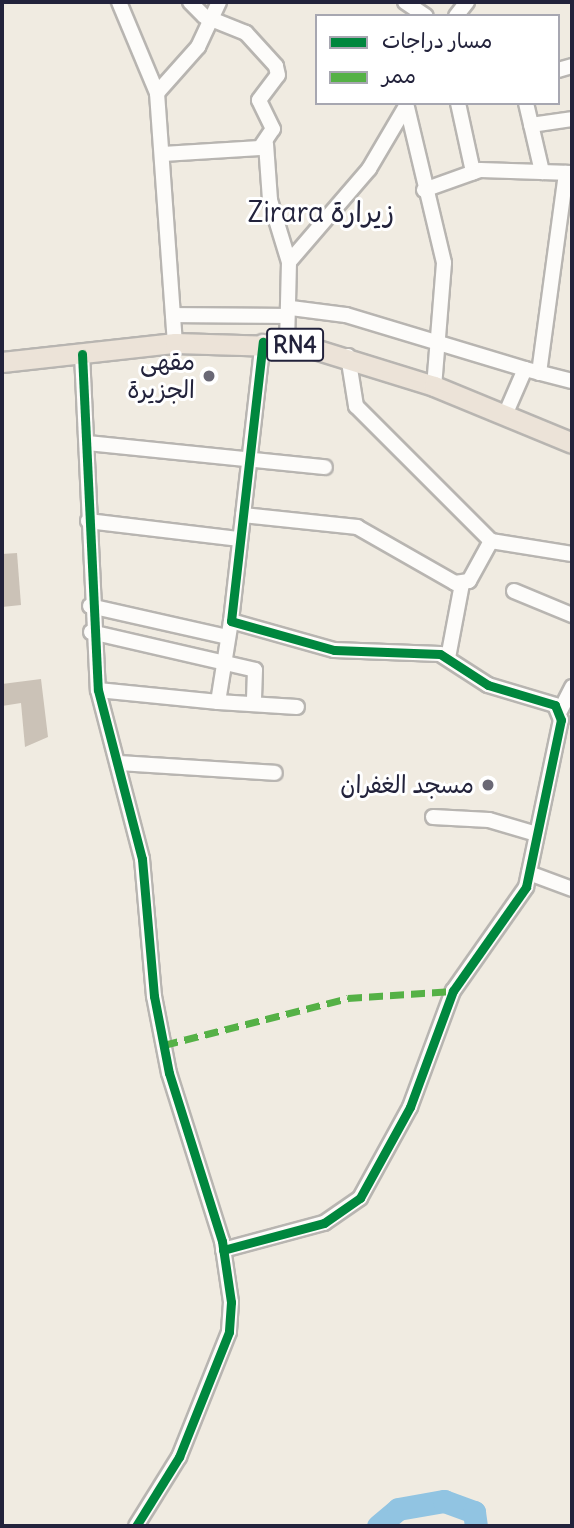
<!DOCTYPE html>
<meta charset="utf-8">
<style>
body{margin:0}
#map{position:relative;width:574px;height:1528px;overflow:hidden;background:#f0ebe1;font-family:Delius,"Playpen Sans Arabic",sans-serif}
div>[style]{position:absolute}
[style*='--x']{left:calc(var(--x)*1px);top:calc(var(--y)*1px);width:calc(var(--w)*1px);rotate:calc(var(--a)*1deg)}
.river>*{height:23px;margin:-11.5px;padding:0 11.5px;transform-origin:11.5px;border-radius:11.5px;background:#91c4e2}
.building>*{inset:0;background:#cbc2b7}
.roads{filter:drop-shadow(2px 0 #b8b5b1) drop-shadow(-2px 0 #b8b5b1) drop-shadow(0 2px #b8b5b1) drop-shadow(0 -2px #b8b5b1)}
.minor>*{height:14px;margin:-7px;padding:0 7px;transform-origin:7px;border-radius:7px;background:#fdfcfa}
.major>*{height:19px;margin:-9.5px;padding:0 9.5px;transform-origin:9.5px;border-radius:9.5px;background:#ece3d8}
.quiet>*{height:7px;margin-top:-3.5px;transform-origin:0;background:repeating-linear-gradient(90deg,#55b146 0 14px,transparent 0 21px)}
.cycleway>*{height:9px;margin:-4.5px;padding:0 4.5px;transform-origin:4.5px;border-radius:4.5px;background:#00873e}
.dots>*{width:19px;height:19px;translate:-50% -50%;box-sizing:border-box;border:4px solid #fff;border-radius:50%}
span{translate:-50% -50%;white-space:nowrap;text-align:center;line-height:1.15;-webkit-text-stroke:6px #fff;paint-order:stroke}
.shield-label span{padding:2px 5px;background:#fff;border:2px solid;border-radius:5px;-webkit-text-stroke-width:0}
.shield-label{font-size:23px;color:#22223b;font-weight:700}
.poi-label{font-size:24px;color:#22223b}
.right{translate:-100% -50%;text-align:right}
.quarter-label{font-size:28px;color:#22223b}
.frame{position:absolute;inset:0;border:4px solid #22223b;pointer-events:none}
.legend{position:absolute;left:315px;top:14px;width:245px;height:91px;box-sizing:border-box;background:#fff;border:2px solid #a7a7b1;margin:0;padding:9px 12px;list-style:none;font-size:21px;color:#22223b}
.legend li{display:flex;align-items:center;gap:14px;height:35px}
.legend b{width:35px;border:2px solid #a7a7b1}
</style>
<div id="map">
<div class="river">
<i style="--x:378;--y:1526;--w:26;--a:-40"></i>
<i style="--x:398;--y:1509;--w:47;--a:-9.9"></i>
<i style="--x:444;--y:1501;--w:32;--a:20"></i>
<i style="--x:474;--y:1512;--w:14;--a:82"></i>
</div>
<div class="building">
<i style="clip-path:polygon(17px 553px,21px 605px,2px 607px,2px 554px)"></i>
<i style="clip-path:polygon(41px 679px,48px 737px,25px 747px,21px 703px,2px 706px,2px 684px)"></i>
</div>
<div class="roads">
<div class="minor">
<i style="--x:119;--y:2;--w:99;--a:67.3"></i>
<i style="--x:157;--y:93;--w:251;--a:85.9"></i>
<i style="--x:405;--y:2;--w:25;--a:34"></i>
<i style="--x:456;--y:16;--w:18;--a:-52"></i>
<i style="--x:558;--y:70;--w:15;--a:-16"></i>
<i style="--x:157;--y:93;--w:62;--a:-48.3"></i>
<i style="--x:198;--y:47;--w:50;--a:-65"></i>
<i style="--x:406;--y:103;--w:164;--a:76.6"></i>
<i style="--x:444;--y:263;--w:123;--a:94.6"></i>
<i style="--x:458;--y:103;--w:71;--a:77.7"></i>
<i style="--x:526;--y:103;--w:71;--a:76.9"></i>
<i style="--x:531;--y:125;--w:41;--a:-8.3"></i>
<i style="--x:266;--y:144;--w:56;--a:85.9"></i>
<i style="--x:270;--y:200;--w:65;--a:73"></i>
<i style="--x:289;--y:262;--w:82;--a:91.4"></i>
<i style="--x:163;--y:154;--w:97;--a:-3.5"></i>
<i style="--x:260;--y:148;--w:23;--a:-56"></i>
<i style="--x:273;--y:129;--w:32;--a:-116"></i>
<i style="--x:259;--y:100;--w:31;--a:-53"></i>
<i style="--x:278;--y:75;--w:9;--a:-103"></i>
<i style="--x:276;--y:66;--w:45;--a:-132.3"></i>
<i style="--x:246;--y:33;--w:45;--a:-158"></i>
<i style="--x:204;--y:16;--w:20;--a:-135"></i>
<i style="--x:424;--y:190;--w:59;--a:-19.7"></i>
<i style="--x:480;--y:170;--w:92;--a:1.9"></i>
<i style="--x:289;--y:262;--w:123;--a:-49.3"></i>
<i style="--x:369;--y:169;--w:71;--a:-59.5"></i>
<i style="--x:291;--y:308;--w:55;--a:7.3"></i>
<i style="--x:346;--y:315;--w:187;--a:16.8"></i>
<i style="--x:173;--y:315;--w:113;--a:0.5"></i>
<i style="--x:82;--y:354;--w:336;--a:87.3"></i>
<i style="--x:98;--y:690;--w:175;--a:75.4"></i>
<i style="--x:142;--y:859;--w:138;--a:85"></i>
<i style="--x:154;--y:996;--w:78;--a:79"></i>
<i style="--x:169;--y:1073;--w:176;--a:72.5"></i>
<i style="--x:222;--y:1241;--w:62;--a:81.6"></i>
<i style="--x:231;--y:1302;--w:30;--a:94"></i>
<i style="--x:229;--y:1332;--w:135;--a:111.8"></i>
<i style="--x:179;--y:1457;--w:81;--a:121.9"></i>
<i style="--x:348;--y:356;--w:51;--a:80.9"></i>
<i style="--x:356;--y:406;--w:191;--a:45"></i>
<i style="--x:539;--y:373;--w:202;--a:-82.3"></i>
<i style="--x:505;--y:415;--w:50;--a:-66.5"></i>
<i style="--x:525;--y:369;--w:49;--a:14.3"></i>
<i style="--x:87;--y:443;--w:239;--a:5.8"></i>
<i style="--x:243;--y:515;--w:115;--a:6"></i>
<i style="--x:357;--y:527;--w:113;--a:29.7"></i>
<i style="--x:455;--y:583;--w:14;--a:-8"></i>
<i style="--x:469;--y:581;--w:46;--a:-61.2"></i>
<i style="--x:491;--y:541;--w:82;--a:9.1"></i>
<i style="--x:88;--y:521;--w:153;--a:6.8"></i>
<i style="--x:514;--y:591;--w:63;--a:22.5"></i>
<i style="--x:90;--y:606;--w:141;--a:12.7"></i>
<i style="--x:91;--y:632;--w:168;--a:13"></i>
<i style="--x:255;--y:670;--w:34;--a:92"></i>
<i style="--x:448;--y:658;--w:75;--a:-79.3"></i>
<i style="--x:98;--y:690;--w:121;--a:5.7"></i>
<i style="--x:218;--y:702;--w:82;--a:-80.9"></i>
<i style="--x:218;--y:702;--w:79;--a:3.6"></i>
<i style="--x:560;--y:711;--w:27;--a:-63"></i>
<i style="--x:118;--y:763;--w:157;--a:3.6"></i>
<i style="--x:433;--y:817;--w:56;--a:3.1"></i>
<i style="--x:489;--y:820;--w:46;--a:16.5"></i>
<i style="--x:529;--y:873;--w:46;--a:20.4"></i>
<i style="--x:223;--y:1250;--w:105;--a:-15"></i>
<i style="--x:324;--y:1223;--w:44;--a:-34.8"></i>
<i style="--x:360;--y:1198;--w:104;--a:-61.2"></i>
<i style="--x:410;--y:1107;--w:124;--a:-69.7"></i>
<i style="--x:453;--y:991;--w:127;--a:-54.9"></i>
<i style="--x:526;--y:887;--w:171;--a:-78.2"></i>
<i style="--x:561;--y:720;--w:16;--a:-112"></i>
<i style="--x:555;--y:705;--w:70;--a:-163.4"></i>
<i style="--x:488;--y:685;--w:57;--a:-147.1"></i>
<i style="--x:440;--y:654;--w:106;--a:-177.8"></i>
<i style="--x:334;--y:650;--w:107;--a:-164.3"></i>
<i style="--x:231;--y:621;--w:281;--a:-83.5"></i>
</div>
<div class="major">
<i style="--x:2;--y:362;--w:174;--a:-6.3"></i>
<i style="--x:175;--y:343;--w:133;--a:1.7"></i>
<i style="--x:308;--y:347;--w:132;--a:17.2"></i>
<i style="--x:434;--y:386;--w:149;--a:22.4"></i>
</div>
</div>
<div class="quiet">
<i style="--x:164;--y:1045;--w:190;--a:-14.3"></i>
<i style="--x:348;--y:998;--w:105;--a:-3.8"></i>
</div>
<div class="cycleway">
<i style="--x:82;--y:354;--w:336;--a:87.3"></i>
<i style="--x:98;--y:690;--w:175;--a:75.4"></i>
<i style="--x:142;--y:859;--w:138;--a:85"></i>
<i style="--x:154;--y:996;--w:78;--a:79"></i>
<i style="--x:169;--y:1073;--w:176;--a:72.5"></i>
<i style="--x:222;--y:1241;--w:62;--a:81.6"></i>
<i style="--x:231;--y:1302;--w:30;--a:94"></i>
<i style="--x:229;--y:1332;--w:135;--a:111.8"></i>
<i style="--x:179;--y:1457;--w:81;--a:121.9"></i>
<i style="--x:223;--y:1250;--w:105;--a:-15"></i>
<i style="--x:324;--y:1223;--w:44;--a:-34.8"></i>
<i style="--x:360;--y:1198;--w:104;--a:-61.2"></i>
<i style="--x:410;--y:1107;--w:124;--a:-69.7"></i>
<i style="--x:453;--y:991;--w:127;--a:-54.9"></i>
<i style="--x:526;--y:887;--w:171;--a:-78.2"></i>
<i style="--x:561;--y:720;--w:16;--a:-112"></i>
<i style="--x:555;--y:705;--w:70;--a:-163.4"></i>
<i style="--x:488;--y:685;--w:57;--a:-147.1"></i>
<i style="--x:440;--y:654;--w:106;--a:-177.8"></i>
<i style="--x:334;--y:650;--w:107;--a:-164.3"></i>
<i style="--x:231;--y:621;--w:281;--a:-83.5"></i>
</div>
<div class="dots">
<i style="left:209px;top:376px;background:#6a6875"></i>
<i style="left:488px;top:785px;background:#6a6875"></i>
</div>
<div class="shield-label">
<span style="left:295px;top:345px">RN4</span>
</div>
<div class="poi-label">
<span class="right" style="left:195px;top:376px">مقهى<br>الجزيرة</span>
<span class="right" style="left:474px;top:785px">مسجد الغفران</span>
</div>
<div class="quarter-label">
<span style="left:321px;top:212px">Zirara زيرارة</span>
</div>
<div class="frame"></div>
<ul class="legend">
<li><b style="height:9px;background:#00873e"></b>مسار دراجات</li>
<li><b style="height:9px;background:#55b146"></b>ممر</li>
</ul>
</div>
